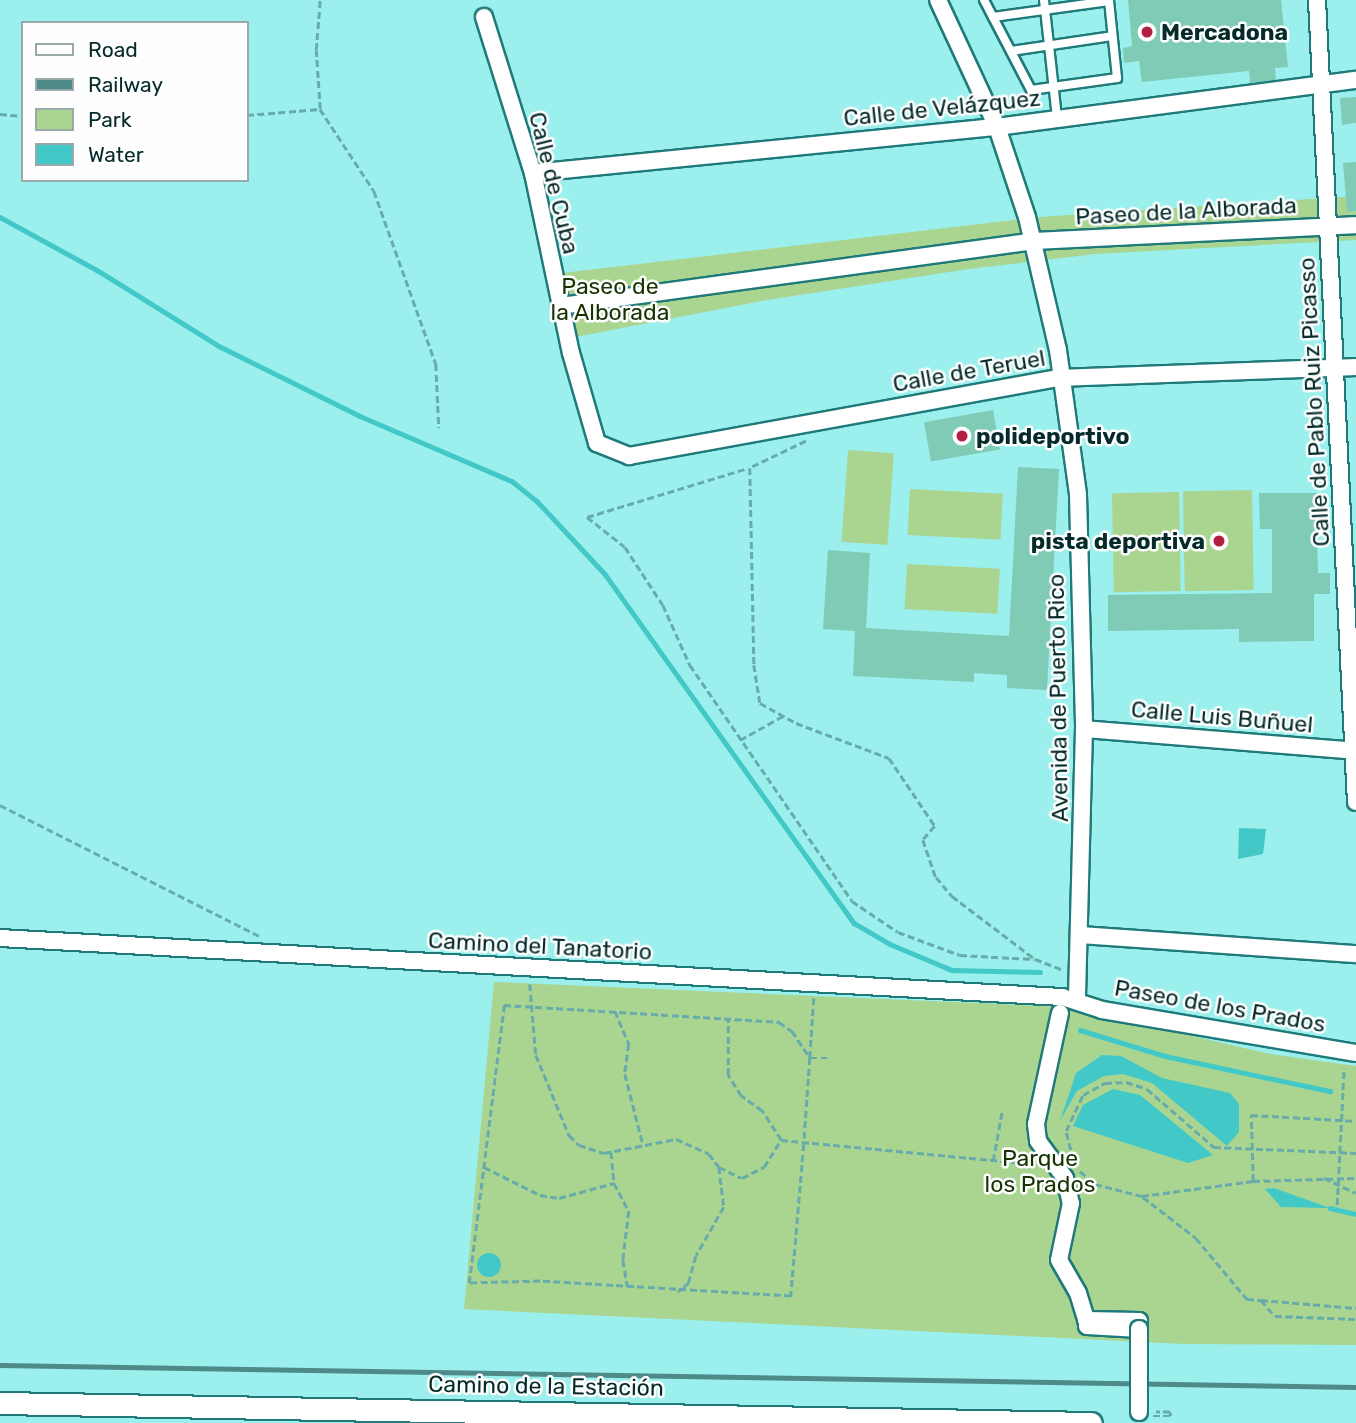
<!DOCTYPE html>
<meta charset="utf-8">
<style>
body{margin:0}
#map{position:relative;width:1356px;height:1423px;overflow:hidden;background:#9befed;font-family:Rubik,sans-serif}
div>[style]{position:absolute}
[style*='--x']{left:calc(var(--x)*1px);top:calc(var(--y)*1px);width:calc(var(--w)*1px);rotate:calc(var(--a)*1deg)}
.green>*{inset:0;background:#aad591;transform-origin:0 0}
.water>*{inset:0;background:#43c8c8}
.round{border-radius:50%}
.stream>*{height:4.5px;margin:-2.25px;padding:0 2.25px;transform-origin:2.25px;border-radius:2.25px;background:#43c8c8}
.building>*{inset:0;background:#80cbb6;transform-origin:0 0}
.path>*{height:2.5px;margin-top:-1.25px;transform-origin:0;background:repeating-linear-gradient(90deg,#67acaa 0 7px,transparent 0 10.5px)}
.roads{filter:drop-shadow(2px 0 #207a7a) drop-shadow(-2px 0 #207a7a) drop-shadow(0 2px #207a7a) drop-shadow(0 -2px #207a7a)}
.lane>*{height:8px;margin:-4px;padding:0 4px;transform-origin:4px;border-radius:4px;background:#fff}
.street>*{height:16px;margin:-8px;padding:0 8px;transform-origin:8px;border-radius:8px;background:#fff}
.secondary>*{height:21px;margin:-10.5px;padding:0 10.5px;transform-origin:10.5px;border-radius:10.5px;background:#fff}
.rail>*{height:4.5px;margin:-2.25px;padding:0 2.25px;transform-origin:2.25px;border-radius:2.25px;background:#4e8a89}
.bridges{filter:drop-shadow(2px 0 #207a7a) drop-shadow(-2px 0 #207a7a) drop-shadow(0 2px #207a7a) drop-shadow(0 -2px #207a7a)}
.street-bridge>*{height:16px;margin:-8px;padding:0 8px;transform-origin:8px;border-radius:8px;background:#fff}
.dots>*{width:19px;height:19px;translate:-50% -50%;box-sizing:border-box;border:4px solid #fefefe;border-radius:50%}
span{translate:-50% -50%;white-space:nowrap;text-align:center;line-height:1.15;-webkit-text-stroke:5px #fefefe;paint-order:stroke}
.poi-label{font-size:23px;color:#042a29;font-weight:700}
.left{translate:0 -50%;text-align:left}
.right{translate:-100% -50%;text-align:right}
.street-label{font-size:23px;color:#042a29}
.park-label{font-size:23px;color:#163300}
.legend{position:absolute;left:21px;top:21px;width:228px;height:161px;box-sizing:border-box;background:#fefefe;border:2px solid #9aa9a9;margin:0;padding:9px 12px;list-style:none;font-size:21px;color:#042a29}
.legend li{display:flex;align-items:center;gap:14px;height:35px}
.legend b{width:35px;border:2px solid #9aa9a9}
</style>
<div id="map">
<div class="green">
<i style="clip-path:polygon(1356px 196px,1356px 240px,1095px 254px,969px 269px,767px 300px,576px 337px,562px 273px,1040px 217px)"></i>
<i style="left:848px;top:450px;width:46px;height:92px;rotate:4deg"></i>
<i style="left:910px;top:489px;width:93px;height:46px;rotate:3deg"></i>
<i style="left:1252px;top:490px;width:100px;height:69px;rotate:89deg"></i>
<i style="left:1179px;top:492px;width:99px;height:67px;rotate:89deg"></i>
<i style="left:907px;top:564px;width:93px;height:45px;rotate:3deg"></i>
<i style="clip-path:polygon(494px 982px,1067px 1007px,1270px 1054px,1356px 1066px,1356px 1345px,1185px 1344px,464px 1309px)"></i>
</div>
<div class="water">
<i style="clip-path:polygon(1239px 828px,1266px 829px,1263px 854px,1238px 859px)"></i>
<i style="clip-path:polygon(1102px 1055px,1121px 1056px,1162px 1078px,1230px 1093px,1239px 1104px,1239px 1132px,1227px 1146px,1152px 1083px,1123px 1074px,1104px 1076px,1077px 1091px,1060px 1121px,1076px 1073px)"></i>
<i style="clip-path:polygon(1113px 1089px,1140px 1095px,1213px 1155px,1188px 1163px,1073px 1126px,1083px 1105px)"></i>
<i style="clip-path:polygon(1274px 1188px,1330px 1208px,1281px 1207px,1265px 1189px)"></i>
<i class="round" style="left:477px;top:1253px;width:24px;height:24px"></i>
</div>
<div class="stream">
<i style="--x:0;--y:217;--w:111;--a:28.7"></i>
<i style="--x:97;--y:270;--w:144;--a:31.9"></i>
<i style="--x:219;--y:346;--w:157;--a:26.4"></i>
<i style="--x:360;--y:416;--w:165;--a:23.2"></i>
<i style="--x:512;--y:481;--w:32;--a:39"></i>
<i style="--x:537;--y:501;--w:100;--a:47"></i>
<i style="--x:605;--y:574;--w:429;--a:54.5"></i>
<i style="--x:854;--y:923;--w:42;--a:30.3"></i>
<i style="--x:890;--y:944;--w:67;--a:22.8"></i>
<i style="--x:952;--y:970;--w:88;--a:1.3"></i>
<i style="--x:1080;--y:1030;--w:89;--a:17"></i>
<i style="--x:1165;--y:1056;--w:169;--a:12"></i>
<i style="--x:1330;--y:1208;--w:27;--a:13"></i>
</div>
<div class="building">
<i style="clip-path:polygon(1128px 0,1281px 0,1288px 67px,1275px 68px,1276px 80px,1250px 83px,1249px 71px,1142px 82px,1139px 61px,1124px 63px,1123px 48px,1132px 46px)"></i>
<i style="clip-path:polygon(1356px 97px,1356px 123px,1342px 125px,1340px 98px)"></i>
<i style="clip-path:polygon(1356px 162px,1356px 211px,1347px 212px,1343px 163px)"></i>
<i style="left:993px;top:410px;width:40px;height:70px;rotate:80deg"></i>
<i style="clip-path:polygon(1018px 467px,1059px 469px,1047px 690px,1007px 688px,1007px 675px,974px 673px,974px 682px,853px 676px,855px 631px,823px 629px,828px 550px,870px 553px,866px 628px,1009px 636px)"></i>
<i style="clip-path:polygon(1259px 493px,1325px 493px,1325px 527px,1317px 527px,1318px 573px,1330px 573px,1330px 594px,1314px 594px,1314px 641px,1239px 642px,1239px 629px,1108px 631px,1108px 595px,1272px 593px,1272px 529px,1260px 529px)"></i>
</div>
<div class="path">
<i style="--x:320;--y:109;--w:98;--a:56.6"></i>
<i style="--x:374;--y:191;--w:184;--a:70.3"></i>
<i style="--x:436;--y:364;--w:64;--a:87.3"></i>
<i style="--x:0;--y:114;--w:23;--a:5"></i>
<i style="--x:247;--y:115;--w:73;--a:-4.7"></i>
<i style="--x:320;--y:109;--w:59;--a:-93.9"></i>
<i style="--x:316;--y:50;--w:50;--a:-85.4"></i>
<i style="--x:806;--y:441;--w:62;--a:154.3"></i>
<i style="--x:750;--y:468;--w:197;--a:88.8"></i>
<i style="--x:754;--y:665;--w:38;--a:81"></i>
<i style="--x:760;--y:703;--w:41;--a:29.1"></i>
<i style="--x:796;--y:723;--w:99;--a:20.6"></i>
<i style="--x:889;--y:758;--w:82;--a:55.9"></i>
<i style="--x:935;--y:826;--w:18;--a:131"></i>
<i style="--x:923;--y:840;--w:39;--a:71"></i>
<i style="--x:936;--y:877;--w:25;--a:50"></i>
<i style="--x:952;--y:896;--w:104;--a:37.2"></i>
<i style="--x:1035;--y:959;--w:31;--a:21"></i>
<i style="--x:587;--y:517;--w:48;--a:38.3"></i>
<i style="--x:625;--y:547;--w:69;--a:56.8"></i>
<i style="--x:663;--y:605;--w:66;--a:65.8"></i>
<i style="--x:690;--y:665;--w:286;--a:55.5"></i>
<i style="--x:852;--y:901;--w:55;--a:34"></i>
<i style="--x:898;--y:932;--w:66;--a:20.4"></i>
<i style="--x:960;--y:955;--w:74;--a:3.1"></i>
<i style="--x:587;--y:517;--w:168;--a:-16.9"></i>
<i style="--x:740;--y:740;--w:49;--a:-29.2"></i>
<i style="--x:0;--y:805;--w:290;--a:26.8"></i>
<i style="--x:530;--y:984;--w:71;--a:85.2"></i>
<i style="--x:536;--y:1055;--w:87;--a:67.6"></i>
<i style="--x:569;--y:1135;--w:14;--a:45"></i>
<i style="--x:579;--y:1145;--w:26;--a:18"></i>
<i style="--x:604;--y:1153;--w:73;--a:-11"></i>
<i style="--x:676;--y:1139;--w:36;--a:24"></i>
<i style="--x:709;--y:1154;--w:16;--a:52"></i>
<i style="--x:719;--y:1167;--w:40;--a:82.9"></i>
<i style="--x:724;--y:1207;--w:56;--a:119.7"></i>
<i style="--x:696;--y:1256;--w:28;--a:105"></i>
<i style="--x:689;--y:1283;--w:14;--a:141"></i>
<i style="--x:814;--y:998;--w:60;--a:93.8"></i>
<i style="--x:810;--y:1058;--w:86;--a:94"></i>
<i style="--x:804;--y:1144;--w:153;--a:94.9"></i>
<i style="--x:791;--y:1296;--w:251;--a:-176.6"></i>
<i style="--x:540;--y:1281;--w:71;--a:178.4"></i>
<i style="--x:469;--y:1283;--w:280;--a:-82.8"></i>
<i style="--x:504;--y:1005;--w:276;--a:3.5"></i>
<i style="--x:779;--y:1022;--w:16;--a:35"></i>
<i style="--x:792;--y:1031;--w:32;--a:56"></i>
<i style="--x:810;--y:1058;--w:17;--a:0"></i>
<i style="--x:615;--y:1011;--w:36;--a:67"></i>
<i style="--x:629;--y:1044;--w:30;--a:98"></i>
<i style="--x:625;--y:1074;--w:72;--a:75.6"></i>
<i style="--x:781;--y:1140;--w:255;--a:5.4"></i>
<i style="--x:611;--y:1152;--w:31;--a:84"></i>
<i style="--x:1073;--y:1160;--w:30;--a:-104"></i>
<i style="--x:1066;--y:1131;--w:40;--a:-65"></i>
<i style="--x:1083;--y:1095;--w:25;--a:-29"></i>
<i style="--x:1105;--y:1083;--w:21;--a:-3"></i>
<i style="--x:1126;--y:1082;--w:22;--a:18"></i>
<i style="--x:1147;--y:1089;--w:89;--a:40.9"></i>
<i style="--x:1214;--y:1147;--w:142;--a:2.4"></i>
<i style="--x:993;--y:1161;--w:51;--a:-79.8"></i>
<i style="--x:484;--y:1167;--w:63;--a:26.6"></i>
<i style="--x:540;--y:1195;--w:19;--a:9"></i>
<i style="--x:559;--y:1198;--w:57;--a:-15.3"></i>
<i style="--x:614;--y:1183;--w:32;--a:62"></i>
<i style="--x:629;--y:1211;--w:49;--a:97"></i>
<i style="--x:623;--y:1260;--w:27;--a:80"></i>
<i style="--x:719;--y:1167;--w:25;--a:26"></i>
<i style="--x:742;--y:1178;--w:25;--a:-27"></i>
<i style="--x:764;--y:1167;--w:32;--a:-58"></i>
<i style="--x:781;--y:1140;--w:35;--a:-123"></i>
<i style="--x:762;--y:1111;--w:26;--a:-144"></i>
<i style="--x:741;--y:1096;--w:25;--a:-122"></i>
<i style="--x:728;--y:1075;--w:57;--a:-90"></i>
<i style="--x:1080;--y:1171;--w:20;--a:41"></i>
<i style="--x:1095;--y:1184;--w:49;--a:14.3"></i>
<i style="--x:1142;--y:1196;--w:112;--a:-7.7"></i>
<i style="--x:1253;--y:1181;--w:103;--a:-1.7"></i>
<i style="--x:1324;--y:1178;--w:35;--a:25"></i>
<i style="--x:1253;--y:1181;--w:66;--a:-91.7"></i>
<i style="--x:1251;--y:1115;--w:105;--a:3.3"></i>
<i style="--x:1143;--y:1197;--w:67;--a:37.7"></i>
<i style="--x:1196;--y:1238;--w:80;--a:50.1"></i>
<i style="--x:1247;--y:1299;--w:14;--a:4"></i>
<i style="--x:1261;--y:1300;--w:21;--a:49"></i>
<i style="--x:1275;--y:1316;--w:81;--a:2.1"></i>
<i style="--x:1337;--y:1205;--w:137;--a:-87.1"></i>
<i style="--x:1261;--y:1300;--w:95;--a:4.8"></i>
<i style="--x:1153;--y:1416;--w:17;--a:0"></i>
<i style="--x:1170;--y:1416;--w:4;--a:-90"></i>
<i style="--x:1170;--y:1412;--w:14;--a:180"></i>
</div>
<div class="roads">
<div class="lane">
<i style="--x:984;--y:0;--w:102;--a:62.4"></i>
<i style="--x:1031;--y:90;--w:87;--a:-7.9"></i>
<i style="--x:1117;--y:78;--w:78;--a:-95.9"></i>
<i style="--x:1044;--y:0;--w:119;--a:83.7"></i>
<i style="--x:993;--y:17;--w:117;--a:-7.9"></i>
<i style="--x:1011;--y:51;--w:102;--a:-8.4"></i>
</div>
<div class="street">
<i style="--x:938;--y:0;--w:140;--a:65.1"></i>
<i style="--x:997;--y:127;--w:95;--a:71.6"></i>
<i style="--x:1027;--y:217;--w:137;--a:76.9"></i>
<i style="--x:1058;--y:350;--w:146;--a:82.1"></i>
<i style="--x:1078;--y:495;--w:234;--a:88.5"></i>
<i style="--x:1084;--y:729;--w:270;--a:91.5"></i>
<i style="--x:1317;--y:0;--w:803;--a:87.22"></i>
<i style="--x:484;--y:17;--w:164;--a:72.6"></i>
<i style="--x:533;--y:173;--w:184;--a:78.1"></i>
<i style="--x:571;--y:353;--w:94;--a:73.9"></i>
<i style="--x:597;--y:443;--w:35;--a:22"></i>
<i style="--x:629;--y:456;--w:437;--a:-10.3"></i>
<i style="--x:1059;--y:378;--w:297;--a:-2.1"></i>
<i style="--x:533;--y:173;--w:466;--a:-5.7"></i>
<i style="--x:997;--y:127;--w:362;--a:-7.5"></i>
<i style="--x:560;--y:306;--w:476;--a:-7.8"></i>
<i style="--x:1032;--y:241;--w:324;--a:-2.8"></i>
<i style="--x:1084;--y:729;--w:273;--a:4.6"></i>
<i style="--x:1081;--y:935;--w:276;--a:4"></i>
<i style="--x:0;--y:938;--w:1064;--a:3.18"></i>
<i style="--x:1062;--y:997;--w:42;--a:18"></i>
<i style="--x:1102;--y:1010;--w:258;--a:9.6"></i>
<i style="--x:1060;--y:1013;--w:114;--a:102.2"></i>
<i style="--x:1036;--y:1124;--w:17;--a:83"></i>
<i style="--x:1038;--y:1141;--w:46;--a:53.9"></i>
<i style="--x:1065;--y:1178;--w:26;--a:77"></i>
<i style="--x:1071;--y:1203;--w:58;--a:101.9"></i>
<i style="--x:1059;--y:1260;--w:38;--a:60"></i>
<i style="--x:1078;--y:1293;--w:28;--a:73"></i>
<i style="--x:1086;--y:1320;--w:53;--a:1.1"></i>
<i style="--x:1139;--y:1321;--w:52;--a:174.5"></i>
<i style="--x:1087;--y:1326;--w:52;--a:3.3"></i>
</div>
<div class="secondary">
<i style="--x:0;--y:1403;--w:1091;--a:1.05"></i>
</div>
</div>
<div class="rail">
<i style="--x:0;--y:1365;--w:1356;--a:0.93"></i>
</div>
<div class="bridges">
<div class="street-bridge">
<i style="--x:1139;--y:1412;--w:83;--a:-90"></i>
</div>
</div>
<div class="dots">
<i style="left:1147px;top:32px;background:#b21f42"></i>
<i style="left:962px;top:436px;background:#b21f42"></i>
<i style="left:1219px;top:541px;background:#b21f42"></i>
</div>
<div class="poi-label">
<span class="left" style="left:1161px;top:32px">Mercadona</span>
<span class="left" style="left:976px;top:436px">polideportivo</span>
<span class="right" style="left:1205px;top:541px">pista deportiva</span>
</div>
<div class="street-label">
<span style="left:942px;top:108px;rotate:-6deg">Calle de Velázquez</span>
<span style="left:554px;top:183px;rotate:76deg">Calle de Cuba</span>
<span style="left:1186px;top:211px;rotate:-3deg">Paseo de la Alborada</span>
<span style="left:969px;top:371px;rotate:-10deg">Calle de Teruel</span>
<span style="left:1314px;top:402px;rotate:-93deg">Calle de Pablo Ruiz Picasso</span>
<span style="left:1058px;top:698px;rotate:-91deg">Avenida de Puerto Rico</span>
<span style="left:1222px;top:717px;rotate:5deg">Calle Luis Buñuel</span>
<span style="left:540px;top:946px;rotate:3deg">Camino del Tanatorio</span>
<span style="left:1220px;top:1006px;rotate:10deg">Paseo de los Prados</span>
<span style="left:546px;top:1386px;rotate:1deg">Camino de la Estación</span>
</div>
<div class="park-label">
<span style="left:610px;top:299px">Paseo de<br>la Alborada</span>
<span style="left:1040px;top:1171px">Parque<br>los Prados</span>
</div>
<ul class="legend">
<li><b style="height:9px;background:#fff"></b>Road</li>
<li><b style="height:9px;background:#4e8a89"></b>Railway</li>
<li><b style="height:19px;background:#aad591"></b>Park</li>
<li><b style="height:19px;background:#43c8c8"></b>Water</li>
</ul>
</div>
